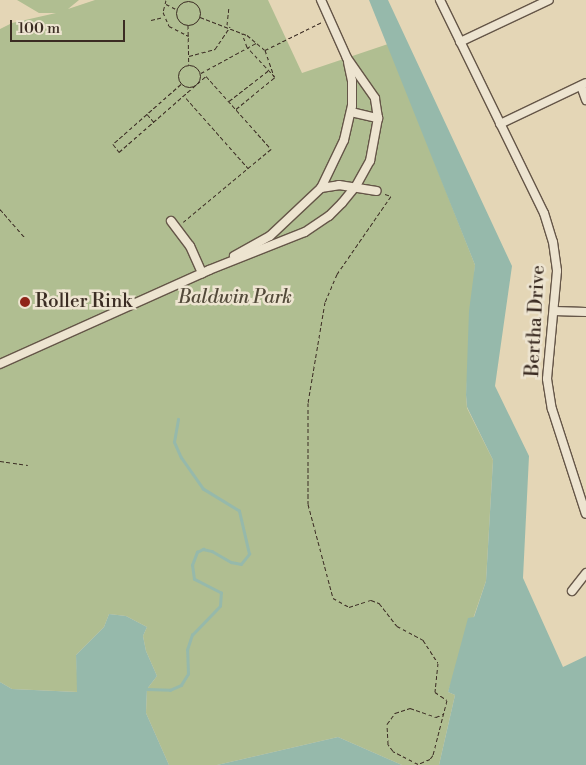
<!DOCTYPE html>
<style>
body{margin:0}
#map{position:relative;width:586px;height:765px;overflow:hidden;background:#e4d6b6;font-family:"Libre Bodoni",serif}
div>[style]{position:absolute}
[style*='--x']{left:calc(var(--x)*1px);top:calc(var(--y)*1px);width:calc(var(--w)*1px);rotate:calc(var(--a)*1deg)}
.green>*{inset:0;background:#b0be91}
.water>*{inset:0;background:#96b9ab}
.stream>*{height:2.5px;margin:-1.25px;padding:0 1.25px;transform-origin:1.25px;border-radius:1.25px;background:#96b9ab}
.path>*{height:1px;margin-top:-0.5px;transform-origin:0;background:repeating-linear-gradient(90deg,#3b2c23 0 4px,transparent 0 6.5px)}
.path>.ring{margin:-0.5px;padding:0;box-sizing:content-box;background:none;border:1px solid #3b2c23;border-radius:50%}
.roads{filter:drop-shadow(1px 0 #655648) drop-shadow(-1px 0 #655648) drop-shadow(0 1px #655648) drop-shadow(0 -1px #655648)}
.minor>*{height:8px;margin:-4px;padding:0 4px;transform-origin:4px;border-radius:4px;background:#ede4d0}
.dots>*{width:14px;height:14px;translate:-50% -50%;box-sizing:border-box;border:2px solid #ede4d0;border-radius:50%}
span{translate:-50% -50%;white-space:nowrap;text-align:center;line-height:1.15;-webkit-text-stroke:5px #ede4d0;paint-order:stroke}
.park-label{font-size:19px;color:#524939;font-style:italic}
.poi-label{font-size:19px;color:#3b2c23}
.left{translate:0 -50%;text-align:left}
.street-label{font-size:19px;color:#3b2c23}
.scale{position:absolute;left:10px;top:20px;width:115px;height:22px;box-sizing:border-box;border:2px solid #3b2c23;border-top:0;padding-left:6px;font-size:15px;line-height:18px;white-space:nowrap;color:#3b2c23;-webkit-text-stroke:4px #ede4d0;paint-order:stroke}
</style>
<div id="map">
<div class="green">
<i style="clip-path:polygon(17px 0,79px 0,68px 9px,95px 0,268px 0,302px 73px,388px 44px,475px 265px,466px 395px,467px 408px,493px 460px,486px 581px,448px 692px,455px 695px,439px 765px,402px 765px,338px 737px,217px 765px,169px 765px,146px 713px,147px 689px,157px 676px,146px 651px,143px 636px,147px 627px,126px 616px,109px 614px,104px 627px,76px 655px,78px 692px,12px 689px,0 682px,0 29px,12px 23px,56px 13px,39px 13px)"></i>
</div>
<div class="water">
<i style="clip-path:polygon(369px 0,388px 0,512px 266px,495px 386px,529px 456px,523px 578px,563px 667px,586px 656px,586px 765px,439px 765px,455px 695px,448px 692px,468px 618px,474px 617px,486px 581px,493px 460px,467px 407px,466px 395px,469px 311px,475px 265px)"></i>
<i style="clip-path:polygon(109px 614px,126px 616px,147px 627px,143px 636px,146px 651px,157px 676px,147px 689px,146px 713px,169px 765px,0 765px,0 682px,12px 689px,77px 692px,76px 655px,104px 627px)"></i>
<i style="clip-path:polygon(338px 737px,402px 765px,217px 765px)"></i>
</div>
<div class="stream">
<i style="--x:147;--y:689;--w:23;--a:2"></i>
<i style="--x:170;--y:690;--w:12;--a:-24"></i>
<i style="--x:181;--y:685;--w:13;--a:-58"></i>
<i style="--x:188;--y:674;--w:24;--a:-92"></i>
<i style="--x:187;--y:650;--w:16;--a:-72"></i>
<i style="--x:192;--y:635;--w:40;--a:-46"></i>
<i style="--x:220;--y:606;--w:13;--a:-86"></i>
<i style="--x:221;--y:593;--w:30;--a:-153"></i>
<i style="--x:194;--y:579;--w:14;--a:-98"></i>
<i style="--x:192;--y:565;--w:14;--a:-69"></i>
<i style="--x:197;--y:552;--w:7;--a:-27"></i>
<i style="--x:203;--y:549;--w:9;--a:13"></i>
<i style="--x:212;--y:551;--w:22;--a:30"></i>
<i style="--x:231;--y:562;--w:10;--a:11"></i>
<i style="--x:241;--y:564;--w:13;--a:-51"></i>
<i style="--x:249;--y:554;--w:44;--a:-103.1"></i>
<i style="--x:239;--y:511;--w:42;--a:-148.6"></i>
<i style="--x:203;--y:489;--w:38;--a:-125"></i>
<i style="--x:181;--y:458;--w:17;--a:-114"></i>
<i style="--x:174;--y:442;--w:23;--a:-80"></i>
</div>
<div class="path">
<i style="--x:166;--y:0;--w:12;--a:104"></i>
<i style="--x:163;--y:12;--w:15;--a:67"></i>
<i style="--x:169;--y:26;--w:22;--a:27"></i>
<i class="ring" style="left:176px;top:1px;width:23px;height:23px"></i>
<i style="--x:166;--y:4;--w:11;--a:27"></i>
<i style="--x:200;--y:17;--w:50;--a:21"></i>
<i style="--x:247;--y:35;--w:23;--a:40"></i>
<i style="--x:265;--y:50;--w:28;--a:71"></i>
<i style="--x:151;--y:20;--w:13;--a:-13"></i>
<i style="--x:188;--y:25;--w:39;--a:89"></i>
<i style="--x:227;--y:25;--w:19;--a:-84"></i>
<i style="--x:265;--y:50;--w:64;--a:-26.2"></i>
<i style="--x:189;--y:56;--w:27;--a:-15"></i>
<i style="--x:215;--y:49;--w:27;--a:-56"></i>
<i class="ring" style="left:178px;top:65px;width:21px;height:21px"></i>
<i style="--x:201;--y:73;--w:63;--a:-28.6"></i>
<i style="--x:181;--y:84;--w:91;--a:138.6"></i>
<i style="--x:113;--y:144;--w:10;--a:53"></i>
<i style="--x:119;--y:152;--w:116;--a:-41.1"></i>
<i style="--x:206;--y:76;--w:98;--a:48.3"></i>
<i style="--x:271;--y:149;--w:114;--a:140.3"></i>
<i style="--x:186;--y:98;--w:94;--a:48.5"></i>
<i style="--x:229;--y:101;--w:51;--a:-37.8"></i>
<i style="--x:236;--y:109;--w:50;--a:-39.4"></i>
<i style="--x:275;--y:77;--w:41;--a:-133"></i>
<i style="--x:247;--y:47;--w:15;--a:-110"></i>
<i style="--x:147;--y:114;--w:11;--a:49"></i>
<i style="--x:385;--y:194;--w:6;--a:18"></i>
<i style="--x:391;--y:196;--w:95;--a:124.7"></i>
<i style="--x:337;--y:274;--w:30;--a:113"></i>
<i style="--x:325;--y:302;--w:102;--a:99.6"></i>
<i style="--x:308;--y:403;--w:101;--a:90"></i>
<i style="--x:308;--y:504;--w:97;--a:75.1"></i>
<i style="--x:333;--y:598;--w:18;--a:29"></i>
<i style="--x:349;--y:607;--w:23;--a:-18"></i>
<i style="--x:371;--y:600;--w:9;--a:21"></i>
<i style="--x:379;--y:603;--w:29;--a:52"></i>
<i style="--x:397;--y:626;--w:30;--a:28"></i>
<i style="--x:423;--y:640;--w:27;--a:57"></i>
<i style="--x:438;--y:663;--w:29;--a:96"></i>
<i style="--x:435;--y:692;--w:14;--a:34"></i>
<i style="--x:447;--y:700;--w:57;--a:104.3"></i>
<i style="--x:433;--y:755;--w:5;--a:127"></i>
<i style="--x:430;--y:759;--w:13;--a:157"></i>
<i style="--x:418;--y:764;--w:28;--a:-153"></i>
<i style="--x:393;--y:751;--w:9;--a:-126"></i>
<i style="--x:388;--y:744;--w:20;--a:-93"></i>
<i style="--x:387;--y:724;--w:14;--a:-54"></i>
<i style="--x:395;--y:713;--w:16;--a:-18"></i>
<i style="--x:410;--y:708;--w:28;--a:19"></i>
<i style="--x:436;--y:717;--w:8;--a:-23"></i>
<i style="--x:0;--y:209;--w:38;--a:49"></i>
<i style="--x:0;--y:461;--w:28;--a:8"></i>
</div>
<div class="roads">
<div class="minor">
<i style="--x:440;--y:0;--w:237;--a:64"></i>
<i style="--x:544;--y:213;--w:30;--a:73"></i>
<i style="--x:553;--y:242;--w:29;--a:82"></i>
<i style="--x:557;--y:271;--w:108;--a:95.3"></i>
<i style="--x:547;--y:379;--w:30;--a:81"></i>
<i style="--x:552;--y:409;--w:110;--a:72.1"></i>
<i style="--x:460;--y:42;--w:98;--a:-25.3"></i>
<i style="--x:581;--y:86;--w:15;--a:70"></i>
<i style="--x:351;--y:112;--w:28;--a:13"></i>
<i style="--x:500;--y:124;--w:95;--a:-25.5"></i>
<i style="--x:321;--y:188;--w:18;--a:-9"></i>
<i style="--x:339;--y:185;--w:38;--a:9"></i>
<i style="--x:171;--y:221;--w:31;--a:53"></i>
<i style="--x:190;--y:246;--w:30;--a:66"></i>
<i style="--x:234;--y:256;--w:41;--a:-29.1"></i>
<i style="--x:270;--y:236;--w:70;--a:-43.3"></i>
<i style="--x:321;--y:188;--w:53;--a:-64.4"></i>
<i style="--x:344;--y:140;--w:35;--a:-77"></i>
<i style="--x:352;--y:106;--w:25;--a:-90"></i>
<i style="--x:352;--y:81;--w:19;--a:-102"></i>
<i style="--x:554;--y:311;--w:32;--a:2"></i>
<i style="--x:0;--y:364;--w:229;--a:-24.2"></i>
<i style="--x:209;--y:270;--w:103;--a:-21.6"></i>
<i style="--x:305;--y:232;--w:29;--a:-34"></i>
<i style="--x:329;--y:216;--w:18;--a:-45"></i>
<i style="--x:342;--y:203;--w:22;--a:-51"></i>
<i style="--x:356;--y:186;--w:29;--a:-61"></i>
<i style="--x:370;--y:161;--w:44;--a:-79.5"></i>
<i style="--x:378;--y:118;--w:20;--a:-99"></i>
<i style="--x:375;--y:98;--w:49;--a:-125"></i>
<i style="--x:347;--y:58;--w:64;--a:-114.1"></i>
<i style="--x:572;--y:591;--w:23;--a:-52"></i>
</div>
</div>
<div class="dots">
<i style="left:25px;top:302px;background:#8f2418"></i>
</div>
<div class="park-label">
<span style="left:235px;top:298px">Baldwin Park</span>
</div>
<div class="poi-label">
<span class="left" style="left:35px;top:302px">Roller Rink</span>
</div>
<div class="street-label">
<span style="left:536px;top:321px;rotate:-87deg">Bertha Drive</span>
</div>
<div class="scale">100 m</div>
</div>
